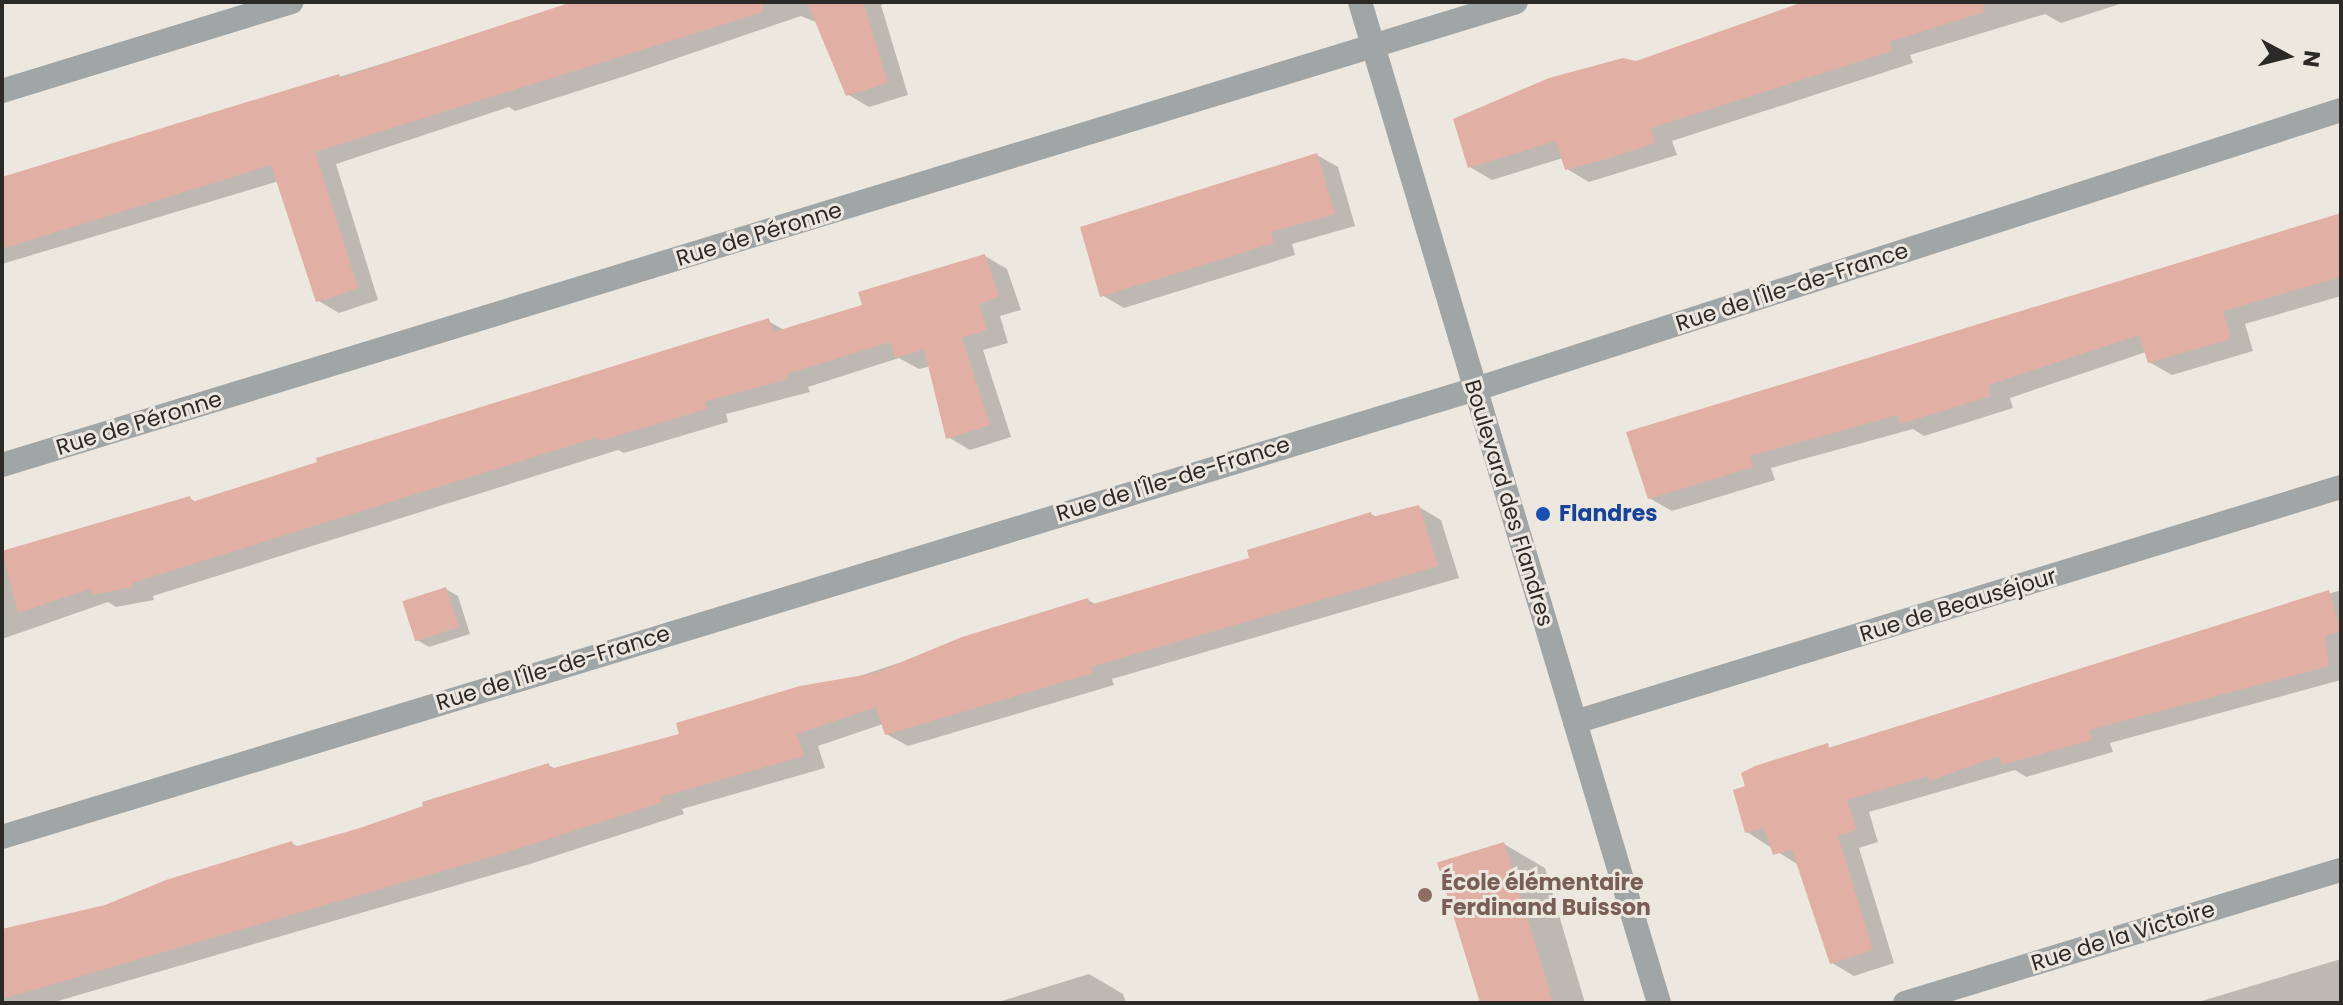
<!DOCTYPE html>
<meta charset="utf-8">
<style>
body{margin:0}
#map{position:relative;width:2343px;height:1005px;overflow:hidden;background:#ede8df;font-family:Poppins,sans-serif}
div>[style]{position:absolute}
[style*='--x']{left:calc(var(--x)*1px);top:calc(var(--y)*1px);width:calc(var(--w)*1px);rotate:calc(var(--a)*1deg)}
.shadow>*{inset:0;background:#0003}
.building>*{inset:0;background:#e1afa3;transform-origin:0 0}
.minor>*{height:24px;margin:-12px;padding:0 12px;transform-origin:12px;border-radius:12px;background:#a0a5a5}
.dots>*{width:22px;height:22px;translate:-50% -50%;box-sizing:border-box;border:4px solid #ede8df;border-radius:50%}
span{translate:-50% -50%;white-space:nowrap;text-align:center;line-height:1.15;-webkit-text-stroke:6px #ede8df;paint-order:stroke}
.street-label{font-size:22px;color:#2c2a26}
.transit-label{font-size:22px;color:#164399;font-weight:700}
.left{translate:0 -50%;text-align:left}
.education-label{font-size:22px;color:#785e54;font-weight:700}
.frame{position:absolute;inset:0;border:4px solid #2c2a26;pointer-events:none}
.north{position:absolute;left:2247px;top:16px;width:80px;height:80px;-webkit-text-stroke:6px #ede8df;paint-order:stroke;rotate:97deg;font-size:22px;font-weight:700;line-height:32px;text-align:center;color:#2c2a26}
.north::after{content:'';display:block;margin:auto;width:28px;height:36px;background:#2c2a26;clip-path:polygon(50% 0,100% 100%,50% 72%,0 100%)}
</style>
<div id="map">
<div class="shadow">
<i style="clip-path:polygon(582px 2px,890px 2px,881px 5px,908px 95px,869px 107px,847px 94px,818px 23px,801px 16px,625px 76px,515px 111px,509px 107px,336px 164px,378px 300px,339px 313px,317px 300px,279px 181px,2px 264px,2px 181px)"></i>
<i style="clip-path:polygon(1809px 2px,2126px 2px,2061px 23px,2045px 14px,1910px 55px,1913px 63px,1672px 141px,1677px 155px,1589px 182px,1567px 169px,1563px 158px,1492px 180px,1470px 167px,1636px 63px)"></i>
<i style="clip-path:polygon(1317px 155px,1338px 167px,1355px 226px,1292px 244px,1295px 255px,1124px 308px,1102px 295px)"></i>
<i style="clip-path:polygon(2341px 215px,2341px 296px,2245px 324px,2253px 351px,2172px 375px,2149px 362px,2146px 352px,2010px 398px,2013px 408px,1924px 436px,1913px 429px,1771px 468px,1775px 480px,1672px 511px,1649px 498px,1629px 433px)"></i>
<i style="clip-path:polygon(985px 256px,1007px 269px,1021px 310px,1000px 316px,1008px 343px,983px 350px,1011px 437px,970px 450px,948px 437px,931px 366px,919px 369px,899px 358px,808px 387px,810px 392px,726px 414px,728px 422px,624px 453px,618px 450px,153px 596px,154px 600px,116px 607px,108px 602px,2px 639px,2px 556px,190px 498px,197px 503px,768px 321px,786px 331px,864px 306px)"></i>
<i style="clip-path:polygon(1419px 507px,1441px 520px,1459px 578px,1112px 679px,1114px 685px,908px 746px,886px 734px,883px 724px,818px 746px,825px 768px,682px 809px,684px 814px,530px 864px,51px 1003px,2px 1003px,2px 931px,106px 907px,291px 843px,299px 847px,360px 830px,548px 765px,556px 769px,682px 735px,1088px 600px,1097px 605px,1251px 559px,1371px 514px,1377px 517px)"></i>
<i style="clip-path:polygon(446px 589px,458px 596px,470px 634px,429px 647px,417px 640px)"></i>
<i style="clip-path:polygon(2341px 590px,2341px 680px,2110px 743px,2113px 752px,2026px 777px,2015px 770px,1869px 812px,1878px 842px,1859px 848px,1894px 963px,1854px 976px,1832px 963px,1800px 866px,1747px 832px,1744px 774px)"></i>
<i style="clip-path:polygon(1504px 844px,1545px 868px,1585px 1003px,1482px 1003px)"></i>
<i style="clip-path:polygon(2341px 959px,2341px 1003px,2195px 1003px)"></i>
<i style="clip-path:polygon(1089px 974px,1123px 994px,1126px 1003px,995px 1003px)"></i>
</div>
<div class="building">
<i style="clip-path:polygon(572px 2px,762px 2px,763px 12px,315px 152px,358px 288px,336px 296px,316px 302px,271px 165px,2px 249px,2px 177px,339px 74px,340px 78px)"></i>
<i style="clip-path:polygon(807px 2px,863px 2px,888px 83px,846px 96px)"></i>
<i style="clip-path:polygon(1803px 2px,1983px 2px,1984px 12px,1889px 42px,1892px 51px,1651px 128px,1655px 143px,1610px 158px,1565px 170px,1556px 141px,1468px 168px,1453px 119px,1549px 78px,1623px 58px,1636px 61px)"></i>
<i style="clip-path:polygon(1317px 153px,1335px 214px,1271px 232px,1274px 243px,1100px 297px,1080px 227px)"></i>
<i style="clip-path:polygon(2341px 213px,2341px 277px,2223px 311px,2231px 339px,2148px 363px,2139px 335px,1988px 385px,1991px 396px,1900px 424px,1898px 415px,1750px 456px,1754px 467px,1648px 499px,1626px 432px)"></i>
<i style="clip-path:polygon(985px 254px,999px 297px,979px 304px,987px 330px,962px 338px,990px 425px,946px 439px,924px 349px,895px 358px,890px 342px,787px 374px,788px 379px,704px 402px,707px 409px,599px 441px,598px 437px,132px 583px,133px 587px,92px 595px,90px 589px,18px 613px,2px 551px,190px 496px,192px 502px,317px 462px,316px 458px,769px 318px,773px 332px,862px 305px,858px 292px)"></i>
<i style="clip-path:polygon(1419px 505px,1438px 566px,1091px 667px,1093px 673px,885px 735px,876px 707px,797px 734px,804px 756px,661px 797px,663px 802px,508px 852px,2px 999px,2px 929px,105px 905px,166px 880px,292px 841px,294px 847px,360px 828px,423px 806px,422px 802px,549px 763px,550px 769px,679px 734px,676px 723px,800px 686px,875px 673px,962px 637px,1088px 598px,1090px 605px,1249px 558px,1247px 550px,1371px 512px,1372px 517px)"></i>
<i style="left:446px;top:587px;width:42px;height:46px;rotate:72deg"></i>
<i style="clip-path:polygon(2329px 590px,2341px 631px,2325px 636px,2329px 666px,2089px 730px,2092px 740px,2048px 752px,2002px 765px,1999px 756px,1929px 781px,1928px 776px,1847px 800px,1857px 830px,1838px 836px,1873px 950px,1830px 964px,1792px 850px,1773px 855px,1764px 828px,1745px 833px,1733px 790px,1745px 786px,1741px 773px,1755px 766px,1828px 743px,1829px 748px)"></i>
<i style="left:1504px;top:842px;width:168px;height:70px;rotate:73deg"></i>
</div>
<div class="minor">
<i style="--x:1360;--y:2;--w:1045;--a:73.37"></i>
<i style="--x:2;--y:91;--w:303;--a:-17.1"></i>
<i style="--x:2;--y:465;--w:1583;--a:-17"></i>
<i style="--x:1575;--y:722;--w:801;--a:-17.06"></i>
<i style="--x:2;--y:837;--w:1541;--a:-16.91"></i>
<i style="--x:1476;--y:389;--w:909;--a:-17.88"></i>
<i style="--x:1905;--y:1003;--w:456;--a:-17"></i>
</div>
<div class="dots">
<i style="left:1543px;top:514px;background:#1a4fb4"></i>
<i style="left:1425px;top:895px;background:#8d6e63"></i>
</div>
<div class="street-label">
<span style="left:759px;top:234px;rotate:-17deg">Rue de Péronne</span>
<span style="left:1792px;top:287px;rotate:-18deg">Rue de l'Île-de-France</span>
<span style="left:139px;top:423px;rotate:-17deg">Rue de Péronne</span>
<span style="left:1173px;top:479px;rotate:-17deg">Rue de l'Île-de-France</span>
<span style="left:1509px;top:503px;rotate:73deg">Boulevard des Flandres</span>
<span style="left:1958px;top:605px;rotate:-17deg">Rue de Beauséjour</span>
<span style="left:553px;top:668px;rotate:-17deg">Rue de l'Île-de-France</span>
<span style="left:2123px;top:936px;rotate:-17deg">Rue de la Victoire</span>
</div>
<div class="transit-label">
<span class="left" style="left:1559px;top:514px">Flandres</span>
</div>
<div class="education-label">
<span class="left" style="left:1441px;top:895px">École élémentaire<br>Ferdinand Buisson</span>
</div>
<div class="frame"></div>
<div class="north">N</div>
</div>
